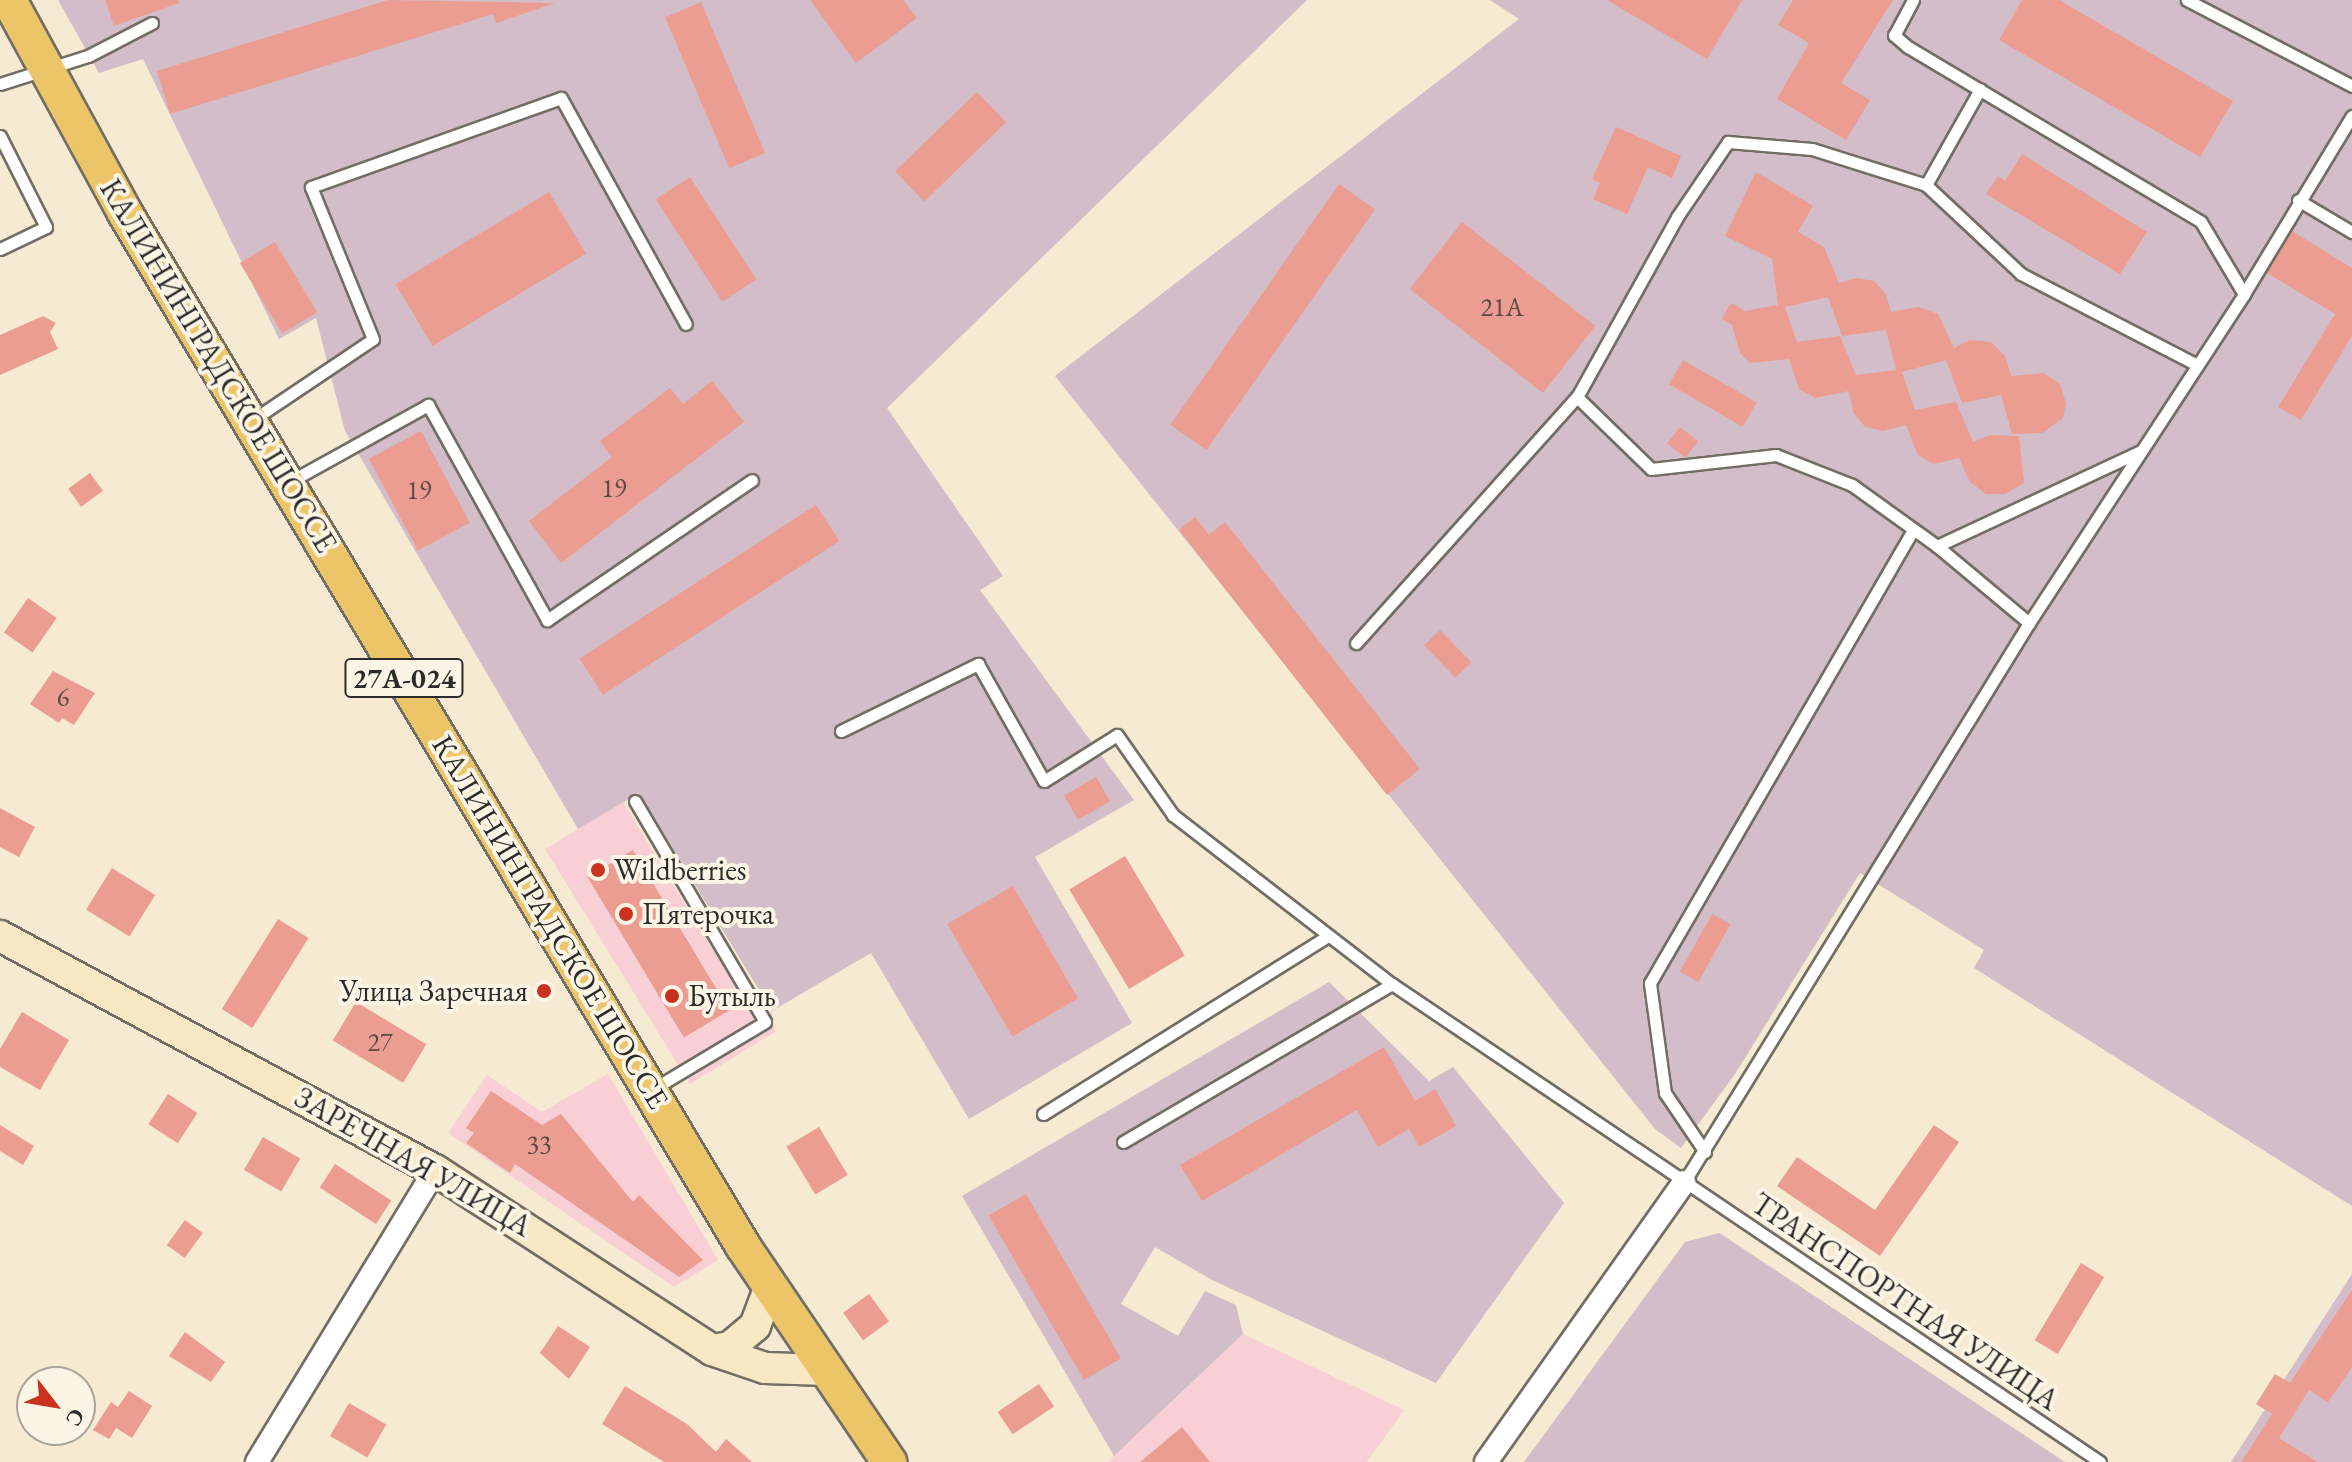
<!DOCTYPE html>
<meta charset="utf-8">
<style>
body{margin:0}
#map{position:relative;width:2352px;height:1462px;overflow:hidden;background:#f6ead2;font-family:"EB Garamond",serif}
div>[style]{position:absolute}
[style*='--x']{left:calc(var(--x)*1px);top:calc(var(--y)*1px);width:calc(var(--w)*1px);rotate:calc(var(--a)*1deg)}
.built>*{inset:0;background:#f7cfd5}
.industrial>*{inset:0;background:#d2bdc8}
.building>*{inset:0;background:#eb9d92;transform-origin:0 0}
.roads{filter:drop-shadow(2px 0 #726e65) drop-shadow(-2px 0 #726e65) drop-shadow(0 2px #726e65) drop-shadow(0 -2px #726e65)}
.service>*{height:11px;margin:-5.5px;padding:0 5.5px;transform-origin:5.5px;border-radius:5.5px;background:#fff}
.minor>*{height:22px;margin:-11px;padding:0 11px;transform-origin:11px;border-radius:11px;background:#fff}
.secondary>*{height:30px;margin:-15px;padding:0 15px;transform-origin:15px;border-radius:15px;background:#f8e8c3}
.primary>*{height:34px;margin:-17px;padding:0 17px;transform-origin:17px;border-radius:17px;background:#edc569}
.dots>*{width:22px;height:22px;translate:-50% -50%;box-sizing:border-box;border:4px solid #fcf5e5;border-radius:50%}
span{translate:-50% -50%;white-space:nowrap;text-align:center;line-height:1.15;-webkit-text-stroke:8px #fcf5e5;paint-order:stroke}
.number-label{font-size:26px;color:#5b4845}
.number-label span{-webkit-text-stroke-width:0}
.shield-label span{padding:2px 6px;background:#fcf5e5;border:2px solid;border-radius:6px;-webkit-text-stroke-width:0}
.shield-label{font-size:28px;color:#2b2b2b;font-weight:700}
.street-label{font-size:30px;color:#2b2b2b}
.poi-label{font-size:30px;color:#2b2b2b}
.left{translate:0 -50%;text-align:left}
.right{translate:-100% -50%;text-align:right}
.north{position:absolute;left:16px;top:1366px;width:80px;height:80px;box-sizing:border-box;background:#fcf5e5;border:2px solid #a8a49b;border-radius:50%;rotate:121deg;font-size:22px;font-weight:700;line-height:32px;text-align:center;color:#2b2b2b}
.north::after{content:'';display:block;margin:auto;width:28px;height:36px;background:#c8321e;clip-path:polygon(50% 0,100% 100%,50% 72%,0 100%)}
</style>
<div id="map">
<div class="built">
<i style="clip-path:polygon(623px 802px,756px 1021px,772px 1011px,775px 1032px,690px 1084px,545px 849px)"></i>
<i style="clip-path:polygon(608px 1074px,718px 1260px,674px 1287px,448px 1133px,487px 1075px,542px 1112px)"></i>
<i style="clip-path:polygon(1243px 1334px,1404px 1410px,1367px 1462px,1108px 1462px)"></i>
</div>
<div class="industrial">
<i style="clip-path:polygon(58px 0,1307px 0,887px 408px,1003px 576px,980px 590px,1134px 800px,1035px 857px,1132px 1023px,969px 1119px,871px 953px,772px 1011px,639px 793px,578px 829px,345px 431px,316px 318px,279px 339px,143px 59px,99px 73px)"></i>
<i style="clip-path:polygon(1490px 0,2352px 0,2352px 1206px,1974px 968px,1984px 950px,1860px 873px,1735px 1074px,1681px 1148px,1655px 1129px,1055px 376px,1519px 19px)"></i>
<i style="clip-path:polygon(1329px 982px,1429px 1081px,1453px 1067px,1564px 1203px,1436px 1383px,1212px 1280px,1155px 1247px,1121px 1304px,1178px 1336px,1205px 1291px,1236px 1305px,1243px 1334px,1114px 1456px,962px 1196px)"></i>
<i style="clip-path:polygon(1719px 1233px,1721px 1234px,2065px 1462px,1524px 1462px,1685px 1242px)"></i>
<i style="clip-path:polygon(2352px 1274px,2352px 1462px,2231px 1462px)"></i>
</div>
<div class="building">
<i style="clip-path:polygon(105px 0,179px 0,179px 3px,114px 26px)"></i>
<i style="clip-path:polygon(388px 0,555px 3px,496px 23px,493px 14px,170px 114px,157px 71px)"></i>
<i style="clip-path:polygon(810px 0,903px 0,917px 18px,856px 63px)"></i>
<i style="clip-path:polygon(1607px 0,1742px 0,1707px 59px)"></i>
<i style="clip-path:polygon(1793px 0,1893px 0,1841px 83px,1870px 100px,1846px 140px,1777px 99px,1809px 43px,1778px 25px)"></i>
<i style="clip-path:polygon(2022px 0,2059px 0,2233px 101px,2200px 157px,1999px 40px)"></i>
<i style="left:701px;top:2px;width:164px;height:39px;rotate:67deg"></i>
<i style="left:977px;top:92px;width:42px;height:114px;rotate:46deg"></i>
<i style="clip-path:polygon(1616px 127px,1681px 156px,1672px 178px,1648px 167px,1627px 214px,1593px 199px,1600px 183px,1592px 179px)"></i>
<i style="clip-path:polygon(2022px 154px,2147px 232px,2120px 274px,1986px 194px,1998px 176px,2005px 181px)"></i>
<i style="clip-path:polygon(evenodd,1756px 172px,1813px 206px,1798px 232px,1824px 247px,1839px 283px,1856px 278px,1874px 281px,1886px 294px,1891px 312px,1919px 307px,1938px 314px,1954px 348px,1970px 340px,1991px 342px,2005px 356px,2011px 376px,2044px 373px,2060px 384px,2066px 403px,2063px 418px,2042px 433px,2012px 434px,2001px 395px,1962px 403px,1946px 360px,1902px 372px,1915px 410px,1956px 402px,1973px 442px,1990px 435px,2019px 436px,2024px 483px,2005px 494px,1986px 494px,1970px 482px,1959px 458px,1934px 464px,1918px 455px,1906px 425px,1883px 431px,1865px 427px,1853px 412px,1849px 391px,1815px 398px,1799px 389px,1789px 359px,1750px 363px,1740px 353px,1732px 325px,1722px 319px,1731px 303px,1745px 311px,1778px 305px,1772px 259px,1725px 236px,1756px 172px,1828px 297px,1842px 336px,1886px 330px,1896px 370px,1856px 375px,1840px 336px,1797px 342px,1785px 307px,1828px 297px)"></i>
<i style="left:690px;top:177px;width:122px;height:41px;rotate:57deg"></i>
<i style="left:1339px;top:184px;width:44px;height:294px;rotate:35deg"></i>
<i style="left:549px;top:192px;width:72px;height:179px;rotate:59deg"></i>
<i style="left:1462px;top:222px;width:169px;height:85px;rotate:38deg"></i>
<i style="clip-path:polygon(2292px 231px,2352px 268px,2352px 336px,2301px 420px,2278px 407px,2335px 314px,2267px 273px)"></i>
<i style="left:275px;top:242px;width:82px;height:41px;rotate:59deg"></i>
<i style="clip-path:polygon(43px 316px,56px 323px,50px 332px,58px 349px,0 375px,0 335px)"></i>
<i style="left:1683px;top:360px;width:85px;height:28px;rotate:30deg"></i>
<i style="clip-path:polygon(712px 381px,744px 422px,561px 563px,529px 521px,612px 457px,600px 441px,670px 388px,683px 404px)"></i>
<i style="left:1680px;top:427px;width:23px;height:21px;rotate:38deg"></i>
<i style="left:421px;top:431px;width:104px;height:59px;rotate:62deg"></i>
<i style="left:90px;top:473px;width:22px;height:27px;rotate:54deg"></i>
<i style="left:816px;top:505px;width:43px;height:282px;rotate:57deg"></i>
<i style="clip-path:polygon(1195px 517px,1209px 535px,1225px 522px,1420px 769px,1387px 795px,1179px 530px)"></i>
<i style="left:28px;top:598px;width:35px;height:42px;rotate:35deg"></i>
<i style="left:1440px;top:630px;width:45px;height:22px;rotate:46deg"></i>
<i style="clip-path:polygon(53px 671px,95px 693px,74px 725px,62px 718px,59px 723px,30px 704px)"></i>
<i style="left:1096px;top:777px;width:28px;height:37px;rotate:60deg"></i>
<i style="clip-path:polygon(0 808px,35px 827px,19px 857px,0 847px)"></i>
<i style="left:633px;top:850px;width:187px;height:53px;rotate:59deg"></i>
<i style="left:1125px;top:856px;width:116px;height:65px;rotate:59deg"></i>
<i style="left:112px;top:868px;width:51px;height:49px;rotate:32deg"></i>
<i style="left:1013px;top:886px;width:130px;height:76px;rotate:60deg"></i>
<i style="left:1712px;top:914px;width:21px;height:66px;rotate:29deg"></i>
<i style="left:278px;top:919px;width:36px;height:106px;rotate:32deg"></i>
<i style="left:356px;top:1002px;width:82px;height:45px;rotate:31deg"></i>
<i style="clip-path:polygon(22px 1012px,69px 1040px,40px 1090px,0 1067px,0 1049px)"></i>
<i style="clip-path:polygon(1384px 1047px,1415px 1101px,1435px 1089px,1456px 1126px,1419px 1147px,1409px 1129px,1378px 1147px,1357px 1110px,1202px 1201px,1180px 1165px)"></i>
<i style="clip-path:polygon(491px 1091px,542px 1125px,561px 1114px,633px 1202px,639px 1195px,703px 1260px,679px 1277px,515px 1164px,510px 1173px,466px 1143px,474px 1133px,466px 1128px)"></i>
<i style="left:168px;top:1094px;width:35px;height:36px;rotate:33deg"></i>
<i style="clip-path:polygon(0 1125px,34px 1146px,23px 1165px,0 1151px)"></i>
<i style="clip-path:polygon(1934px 1125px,1959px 1142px,1880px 1256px,1777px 1186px,1797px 1157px,1875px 1210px)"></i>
<i style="left:819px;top:1127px;width:56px;height:38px;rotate:59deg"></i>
<i style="left:263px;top:1137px;width:43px;height:38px;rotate:30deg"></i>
<i style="left:335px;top:1164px;width:67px;height:28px;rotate:33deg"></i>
<i style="left:1026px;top:1194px;width:190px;height:43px;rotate:60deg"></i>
<i style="left:185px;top:1220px;width:22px;height:31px;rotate:36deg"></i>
<i style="left:2081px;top:1263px;width:27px;height:90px;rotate:31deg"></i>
<i style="clip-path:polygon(2352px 1290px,2352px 1367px,2328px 1402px,2309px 1390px,2279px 1438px,2317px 1462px,2241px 1462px,2272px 1414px,2256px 1404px,2275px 1374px,2290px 1383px)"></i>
<i style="left:869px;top:1294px;width:34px;height:32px;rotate:54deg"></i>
<i style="clip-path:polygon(558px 1326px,590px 1347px,569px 1379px,540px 1353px)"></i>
<i style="clip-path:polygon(185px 1332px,225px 1362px,211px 1382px,169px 1356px)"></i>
<i style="left:1039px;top:1384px;width:27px;height:50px;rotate:56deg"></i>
<i style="clip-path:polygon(625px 1386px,687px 1424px,716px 1452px,726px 1439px,752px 1462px,664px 1462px,602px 1424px)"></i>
<i style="clip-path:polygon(129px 1391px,152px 1406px,132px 1438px,116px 1428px,109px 1439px,93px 1430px,111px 1402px,118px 1407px)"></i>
<i style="left:349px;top:1403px;width:43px;height:38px;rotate:30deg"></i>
<i style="clip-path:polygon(1182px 1427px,1210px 1462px,1140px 1462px)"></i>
</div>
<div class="roads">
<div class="service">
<i style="--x:1913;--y:0;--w:40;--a:118"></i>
<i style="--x:1894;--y:35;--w:18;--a:41"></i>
<i style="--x:1908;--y:47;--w:341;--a:30.8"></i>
<i style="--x:2201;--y:222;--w:84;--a:59.2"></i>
<i style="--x:2187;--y:0;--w:186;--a:27.5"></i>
<i style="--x:0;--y:84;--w:92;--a:-17.7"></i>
<i style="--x:88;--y:56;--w:72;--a:-27.3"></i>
<i style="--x:0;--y:136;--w:102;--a:63.2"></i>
<i style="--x:46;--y:227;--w:51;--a:154.4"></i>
<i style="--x:1926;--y:185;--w:110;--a:-60.6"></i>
<i style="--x:2298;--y:200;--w:63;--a:30.7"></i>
<i style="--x:1577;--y:397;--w:206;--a:-60.9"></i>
<i style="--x:1677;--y:217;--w:91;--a:-55.8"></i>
<i style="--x:1728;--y:142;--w:84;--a:4.8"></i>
<i style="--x:1812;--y:149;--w:120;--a:17.5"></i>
<i style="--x:1926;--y:185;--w:130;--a:43.1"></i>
<i style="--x:2021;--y:274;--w:198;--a:27.3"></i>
<i style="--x:254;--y:419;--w:143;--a:-33.9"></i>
<i style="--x:373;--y:339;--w:164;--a:-112.2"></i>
<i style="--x:311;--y:187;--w:265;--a:-19.6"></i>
<i style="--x:561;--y:98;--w:258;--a:61.1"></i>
<i style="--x:291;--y:481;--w:157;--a:-29"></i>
<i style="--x:428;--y:405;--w:246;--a:61"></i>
<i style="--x:547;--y:620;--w:248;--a:-34.3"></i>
<i style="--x:1937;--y:546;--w:223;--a:-25"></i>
<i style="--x:1356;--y:643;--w:331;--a:-48.1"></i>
<i style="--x:1577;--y:397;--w:103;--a:44.2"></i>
<i style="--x:1651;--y:469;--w:126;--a:-6.4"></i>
<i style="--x:1776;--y:455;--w:82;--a:21.5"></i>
<i style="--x:1852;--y:485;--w:105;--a:35.7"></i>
<i style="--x:1937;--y:546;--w:120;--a:39.9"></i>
<i style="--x:841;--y:731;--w:153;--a:-26.1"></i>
<i style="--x:978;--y:664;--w:134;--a:60.6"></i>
<i style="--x:1044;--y:781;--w:86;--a:-32.2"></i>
<i style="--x:1117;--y:735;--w:98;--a:55"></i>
<i style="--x:1173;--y:815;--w:277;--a:37.7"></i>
<i style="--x:635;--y:801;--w:256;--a:59.5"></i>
<i style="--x:765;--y:1022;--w:131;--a:149.1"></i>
<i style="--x:1043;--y:1114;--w:334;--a:-32"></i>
<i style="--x:1123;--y:1142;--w:312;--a:-30.4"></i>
<i style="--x:1392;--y:984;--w:854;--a:34.02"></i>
<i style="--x:1705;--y:1152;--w:71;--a:-124.1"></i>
<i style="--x:1665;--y:1093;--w:111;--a:-97.8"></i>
<i style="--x:1650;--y:983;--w:524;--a:-59.86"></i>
<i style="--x:1684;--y:1182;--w:657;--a:-58.32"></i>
<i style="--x:2029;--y:623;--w:393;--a:-56.8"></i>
<i style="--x:2244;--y:294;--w:208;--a:-58.8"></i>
</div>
<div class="minor">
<i style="--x:257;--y:1462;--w:342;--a:-58.6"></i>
<i style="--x:1486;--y:1462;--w:343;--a:-54.7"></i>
</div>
<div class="secondary">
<i style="--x:0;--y:936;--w:494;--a:28.3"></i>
<i style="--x:435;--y:1170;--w:330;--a:33"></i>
<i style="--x:712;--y:1350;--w:56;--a:18.8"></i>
<i style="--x:765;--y:1368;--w:61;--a:1.9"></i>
<i style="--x:712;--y:1350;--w:18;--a:-9"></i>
<i style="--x:730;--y:1347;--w:33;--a:-40"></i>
<i style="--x:755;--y:1326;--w:43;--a:-69.4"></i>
</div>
<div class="primary">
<i style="--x:9;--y:0;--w:243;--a:61.4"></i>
<i style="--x:125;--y:213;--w:1204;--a:59.11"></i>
<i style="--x:743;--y:1246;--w:261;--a:55.9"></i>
</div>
</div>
<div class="dots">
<i style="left:598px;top:870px;background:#c8321e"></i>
<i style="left:626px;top:914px;background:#c8321e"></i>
<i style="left:544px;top:991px;background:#c8321e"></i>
<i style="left:672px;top:996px;background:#c8321e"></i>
</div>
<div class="number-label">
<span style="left:1502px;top:308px">21А</span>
<span style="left:614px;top:489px">19</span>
<span style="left:419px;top:491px">19</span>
<span style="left:63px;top:698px">6</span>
<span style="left:380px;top:1043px">27</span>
<span style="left:539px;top:1145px">33</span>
</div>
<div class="shield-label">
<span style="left:404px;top:678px">27А-024</span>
</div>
<div class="street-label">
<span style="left:218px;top:366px;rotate:59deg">КАЛИНИНГРАДСКОЕ ШОССЕ</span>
<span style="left:550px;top:922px;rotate:59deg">КАЛИНИНГРАДСКОЕ ШОССЕ</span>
<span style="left:413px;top:1162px;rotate:30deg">ЗАРЕЧНАЯ УЛИЦА</span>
<span style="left:1905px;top:1302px;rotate:34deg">ТРАНСПОРТНАЯ УЛИЦА</span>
</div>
<div class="poi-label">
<span class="left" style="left:614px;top:870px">Wildberries</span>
<span class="left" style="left:642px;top:914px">Пятерочка</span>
<span class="right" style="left:528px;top:991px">Улица Заречная</span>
<span class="left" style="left:688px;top:996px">Бутыль</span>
</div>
<div class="north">С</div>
</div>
